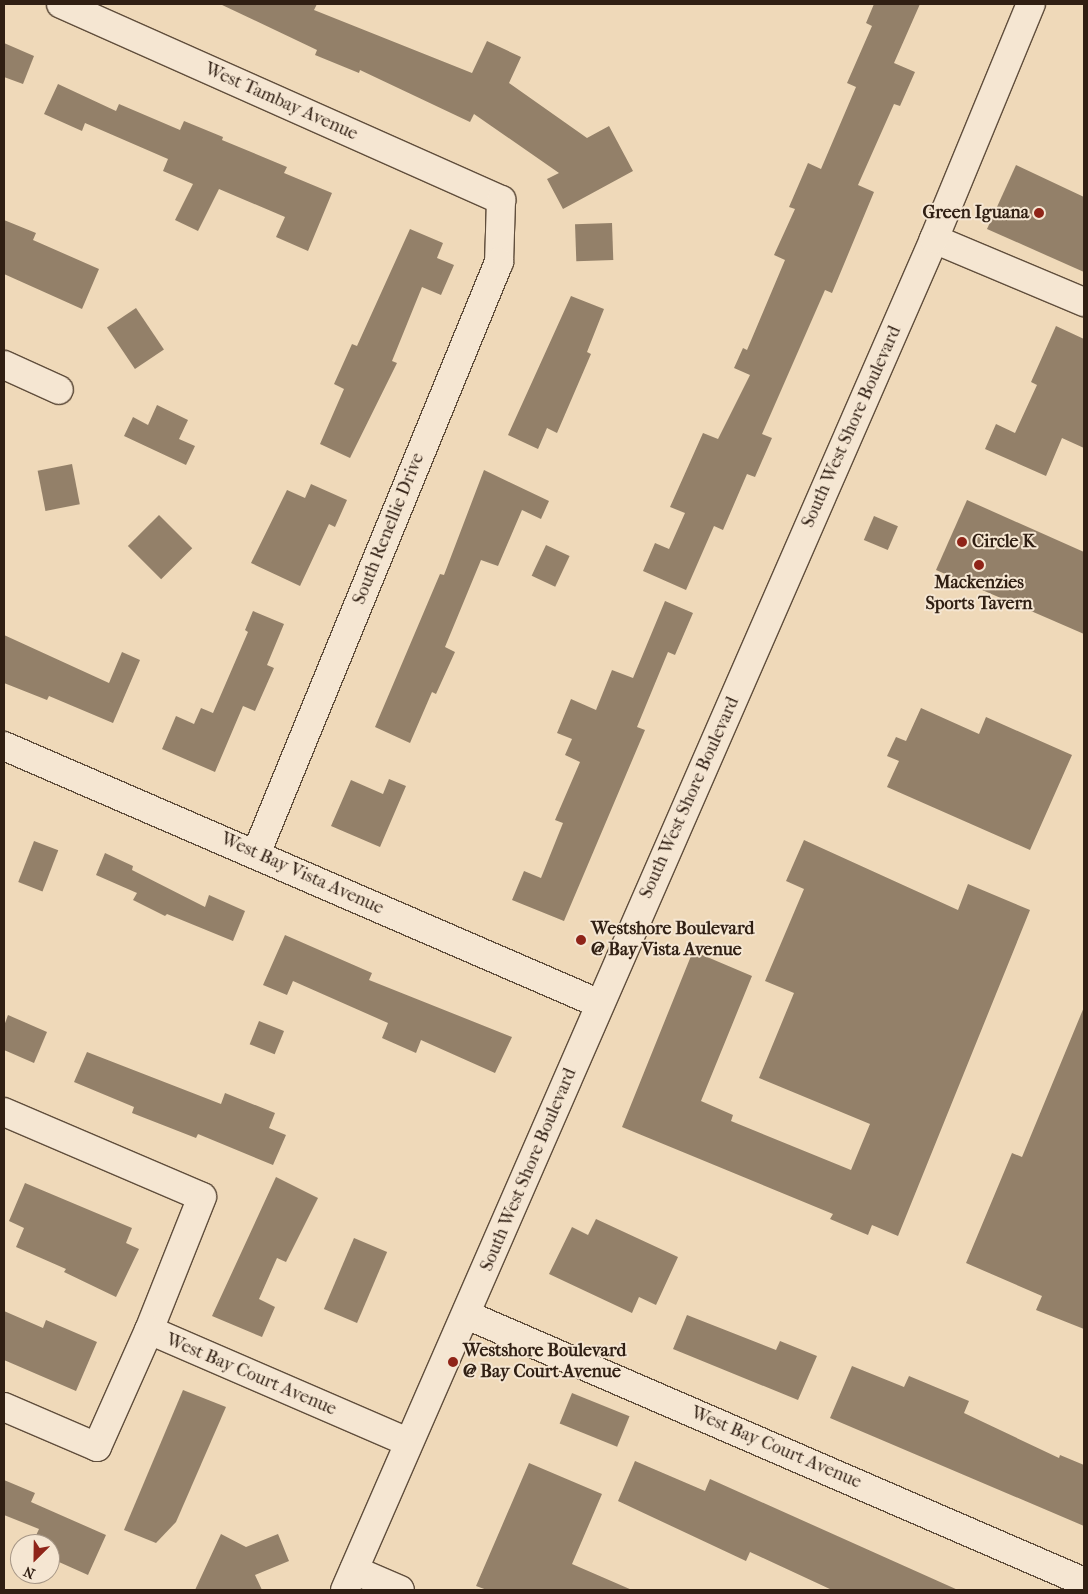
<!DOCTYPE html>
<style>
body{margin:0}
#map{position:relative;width:1088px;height:1594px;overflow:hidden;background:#efd9b9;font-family:"IM FELL French Canon",serif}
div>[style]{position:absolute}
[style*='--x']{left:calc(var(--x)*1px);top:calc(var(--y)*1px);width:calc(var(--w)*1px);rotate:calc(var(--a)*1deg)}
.building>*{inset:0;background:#938069;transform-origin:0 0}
.roads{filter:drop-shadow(1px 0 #604e3c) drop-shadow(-1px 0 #604e3c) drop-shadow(0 1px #604e3c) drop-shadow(0 -1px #604e3c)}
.minor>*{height:28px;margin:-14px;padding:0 14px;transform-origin:14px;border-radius:14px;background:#f5e6d2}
.dots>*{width:14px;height:14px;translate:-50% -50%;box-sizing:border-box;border:2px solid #f5e6d2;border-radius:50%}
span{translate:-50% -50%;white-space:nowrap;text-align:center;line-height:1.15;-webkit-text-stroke:4px #f5e6d2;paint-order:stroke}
.street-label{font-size:18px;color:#301f13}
.poi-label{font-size:18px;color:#301f13;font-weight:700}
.right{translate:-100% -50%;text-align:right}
.left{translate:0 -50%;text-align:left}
.frame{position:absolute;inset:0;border:5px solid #301f13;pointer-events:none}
.north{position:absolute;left:10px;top:1534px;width:50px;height:50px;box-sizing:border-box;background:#f5e6d2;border:1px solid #a69686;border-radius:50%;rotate:203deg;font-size:14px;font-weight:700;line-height:20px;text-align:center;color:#301f13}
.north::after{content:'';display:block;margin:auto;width:18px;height:22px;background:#8f2418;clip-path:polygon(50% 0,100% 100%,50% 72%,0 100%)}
</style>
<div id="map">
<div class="building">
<i style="clip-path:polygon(220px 4px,317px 4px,314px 10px,472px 73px,487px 41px,521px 57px,509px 83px,587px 138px,609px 126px,633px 171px,563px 209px,547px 179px,559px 173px,474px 114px,470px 122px,360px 70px,359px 73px,315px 55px,317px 50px)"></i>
<i style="clip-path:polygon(874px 4px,920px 4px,894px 63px,915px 72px,900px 106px,894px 104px,858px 185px,874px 192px,832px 293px,825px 290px,762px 434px,772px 438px,755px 477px,747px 474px,723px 530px,714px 526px,686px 590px,643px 571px,655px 543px,669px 549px,685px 513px,670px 507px,703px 433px,718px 439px,750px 375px,734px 368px,743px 348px,747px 350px,785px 260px,774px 255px,795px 209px,789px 207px,808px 163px,821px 169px,856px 87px,847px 83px,872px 26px,866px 23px)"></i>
<i style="clip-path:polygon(4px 43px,34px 56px,23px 84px,4px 77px)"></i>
<i style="clip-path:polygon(58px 84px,116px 111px,119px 104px,180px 130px,184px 121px,223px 137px,222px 140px,287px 167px,284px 173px,332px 193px,308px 251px,276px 237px,285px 217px,219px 189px,198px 231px,175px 220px,193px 184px,163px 171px,168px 159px,85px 123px,82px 131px,44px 114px)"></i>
<i style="clip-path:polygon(1016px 165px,1084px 197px,1084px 272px,987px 229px)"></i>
<i style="clip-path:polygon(4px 220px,36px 233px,33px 240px,99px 269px,82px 309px,4px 274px)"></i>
<i style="left:612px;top:223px;width:37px;height:37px;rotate:88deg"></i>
<i style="clip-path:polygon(410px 229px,443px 243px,437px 258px,454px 265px,441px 295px,422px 287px,392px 361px,397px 363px,350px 458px,320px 444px,344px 389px,334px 384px,352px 344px,357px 346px)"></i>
<i style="clip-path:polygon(571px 296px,604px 309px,587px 352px,591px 354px,557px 433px,547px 428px,538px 449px,508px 435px)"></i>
<i style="left:136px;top:308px;width:50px;height:35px;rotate:56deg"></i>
<i style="clip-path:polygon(1056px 326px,1084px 339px,1084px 448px,1062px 438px,1046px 476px,985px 449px,996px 424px,1015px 433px,1037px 385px,1031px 382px)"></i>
<i style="clip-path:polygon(157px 405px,188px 420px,179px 439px,195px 446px,186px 465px,124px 436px,133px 417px,148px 425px)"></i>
<i style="left:72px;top:464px;width:41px;height:35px;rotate:79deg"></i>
<i style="clip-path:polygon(484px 470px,549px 501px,541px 519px,522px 510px,498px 566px,481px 560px,445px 647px,455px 652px,436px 694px,432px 692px,410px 743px,375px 727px,440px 574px,444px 575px)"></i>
<i style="clip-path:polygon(311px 484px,347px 500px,335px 527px,329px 524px,300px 586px,251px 563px,287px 490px,305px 498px)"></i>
<i style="clip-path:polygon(967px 500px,1084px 552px,1084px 634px,936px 570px)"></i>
<i style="left:159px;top:515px;width:47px;height:44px;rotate:45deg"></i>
<i style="left:874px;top:516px;width:26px;height:26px;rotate:23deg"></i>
<i style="left:546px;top:545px;width:26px;height:34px;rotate:25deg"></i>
<i style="clip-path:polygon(665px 601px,693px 613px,675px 655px,668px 652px,637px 727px,645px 730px,564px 921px,512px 900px,524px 871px,541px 878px,563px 823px,555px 820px,580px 762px,565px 755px,572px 739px,557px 733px,571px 699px,596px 710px,612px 670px,633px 678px)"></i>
<i style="clip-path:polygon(253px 611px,284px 624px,267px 665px,274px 668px,255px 711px,243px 706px,215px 772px,162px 749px,176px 716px,194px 724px,201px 708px,213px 713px,248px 632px,245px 630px)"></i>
<i style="clip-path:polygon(4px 635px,109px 683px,122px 652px,140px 660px,113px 723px,49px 696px,47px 700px,4px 683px)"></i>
<i style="clip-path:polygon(921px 708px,979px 734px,986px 717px,1072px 755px,1030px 850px,887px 787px,899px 761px,887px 756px,896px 737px,906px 741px)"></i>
<i style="clip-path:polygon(389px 779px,406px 786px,380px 847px,331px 826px,351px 780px,383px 794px)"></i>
<i style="clip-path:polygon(804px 840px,958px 910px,968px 884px,1030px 910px,898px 1236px,872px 1225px,868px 1235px,830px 1219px,833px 1214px,622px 1127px,693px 951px,752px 976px,701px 1101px,733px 1115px,731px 1121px,851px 1170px,870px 1124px,759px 1078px,794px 993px,765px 981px,804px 889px,786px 881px)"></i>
<i style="left:34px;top:841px;width:26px;height:44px;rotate:21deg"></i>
<i style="clip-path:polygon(105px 853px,133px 866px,132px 870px,205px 907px,209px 895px,245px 911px,233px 941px,167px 914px,165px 916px,133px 900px,137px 893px,96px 875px)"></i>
<i style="clip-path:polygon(285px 935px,372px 973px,369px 980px,512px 1037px,495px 1073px,421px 1040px,416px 1053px,382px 1038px,388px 1023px,293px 981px,287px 995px,263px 985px)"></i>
<i style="clip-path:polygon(1084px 1007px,1084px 1329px,1036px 1310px,1042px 1296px,966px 1263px,1012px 1153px,1022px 1157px)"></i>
<i style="clip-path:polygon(8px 1015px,47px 1032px,34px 1063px,4px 1050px,4px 1026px)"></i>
<i style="left:259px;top:1021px;width:27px;height:25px;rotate:22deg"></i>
<i style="clip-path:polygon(87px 1052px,221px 1104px,225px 1093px,275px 1113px,269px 1128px,286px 1135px,273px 1165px,198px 1134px,196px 1138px,132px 1113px,134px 1107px,74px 1082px)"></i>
<i style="clip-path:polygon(276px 1177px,318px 1198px,286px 1262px,277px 1258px,259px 1299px,275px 1307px,262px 1337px,212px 1316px)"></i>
<i style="clip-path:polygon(25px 1183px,132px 1228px,126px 1243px,139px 1249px,116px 1297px,64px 1272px,66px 1269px,16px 1247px,24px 1228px,9px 1221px)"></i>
<i style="clip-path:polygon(596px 1219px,678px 1257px,656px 1305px,639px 1297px,632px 1313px,549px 1274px,572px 1227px,588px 1235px)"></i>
<i style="left:354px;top:1238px;width:36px;height:77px;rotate:23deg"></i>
<i style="clip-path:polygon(4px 1311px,43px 1328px,46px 1320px,97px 1342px,76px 1391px,4px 1360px)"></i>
<i style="clip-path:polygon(687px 1315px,776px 1350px,780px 1341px,817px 1356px,798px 1400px,673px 1349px)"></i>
<i style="clip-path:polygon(852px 1366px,904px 1387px,909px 1376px,969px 1401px,964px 1413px,1059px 1458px,1060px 1455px,1084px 1465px,1084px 1526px,830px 1418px)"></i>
<i style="clip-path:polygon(183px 1390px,226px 1407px,176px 1522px,156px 1543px,124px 1530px)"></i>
<i style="left:572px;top:1393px;width:62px;height:33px;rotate:22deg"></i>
<i style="clip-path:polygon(635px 1461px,705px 1491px,710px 1479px,958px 1590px,832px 1590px,750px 1552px,746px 1561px,618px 1501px)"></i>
<i style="clip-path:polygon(529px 1463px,602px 1494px,572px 1564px,632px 1590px,487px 1590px,476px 1586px)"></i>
<i style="clip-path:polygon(4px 1480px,35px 1493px,31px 1502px,106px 1535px,88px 1575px,50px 1558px,50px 1544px,32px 1544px,39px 1529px,4px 1515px)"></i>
<i style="clip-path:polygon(221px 1534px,246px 1547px,278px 1534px,289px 1561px,255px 1575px,262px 1590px,195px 1590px)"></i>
</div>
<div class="roads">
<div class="minor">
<i style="--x:61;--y:4;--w:482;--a:24"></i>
<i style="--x:501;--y:200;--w:62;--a:91.8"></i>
<i style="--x:499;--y:262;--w:640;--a:112.32"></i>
<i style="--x:934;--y:239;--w:163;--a:22.8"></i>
<i style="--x:4;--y:365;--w:60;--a:24.4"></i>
<i style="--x:4;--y:746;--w:649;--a:23.41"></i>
<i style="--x:4;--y:1112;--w:215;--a:23.2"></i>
<i style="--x:202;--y:1197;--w:143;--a:111.7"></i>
<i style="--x:149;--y:1330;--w:128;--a:114"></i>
<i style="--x:97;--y:1447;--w:101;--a:-156.7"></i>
<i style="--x:467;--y:1315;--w:672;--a:23.4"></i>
<i style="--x:149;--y:1330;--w:282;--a:23.4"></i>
<i style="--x:354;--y:1570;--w:50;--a:23.5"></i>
<i style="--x:345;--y:1590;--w:1474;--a:-66.44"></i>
<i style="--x:934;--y:239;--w:254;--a:-67.6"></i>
</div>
</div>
<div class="dots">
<i style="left:1039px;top:213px;background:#8f2418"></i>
<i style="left:962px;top:542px;background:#8f2418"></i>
<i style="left:979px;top:565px;background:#8f2418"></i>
<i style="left:581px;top:940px;background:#8f2418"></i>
<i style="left:453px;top:1362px;background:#8f2418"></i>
</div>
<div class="street-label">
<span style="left:281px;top:102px;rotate:24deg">West Tambay Avenue</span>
<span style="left:852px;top:427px;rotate:-66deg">South West Shore Boulevard</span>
<span style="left:389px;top:529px;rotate:-68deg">South Renellie Drive</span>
<span style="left:690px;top:798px;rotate:-66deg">South West Shore Boulevard</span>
<span style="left:302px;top:874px;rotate:24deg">West Bay Vista Avenue</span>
<span style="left:529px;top:1170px;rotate:-67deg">South West Shore Boulevard</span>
<span style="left:251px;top:1375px;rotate:23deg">West Bay Court Avenue</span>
<span style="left:776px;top:1448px;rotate:23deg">West Bay Court Avenue</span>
</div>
<div class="poi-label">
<span class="right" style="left:1029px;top:213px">Green Iguana</span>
<span class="left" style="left:972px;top:542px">Circle K</span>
<span style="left:979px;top:594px">Mackenzies<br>Sports Tavern</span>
<span class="left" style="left:591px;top:940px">Westshore Boulevard<br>@ Bay Vista Avenue</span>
<span class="left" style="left:463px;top:1362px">Westshore Boulevard<br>@ Bay Court Avenue</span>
</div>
<div class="frame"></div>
<div class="north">N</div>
</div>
